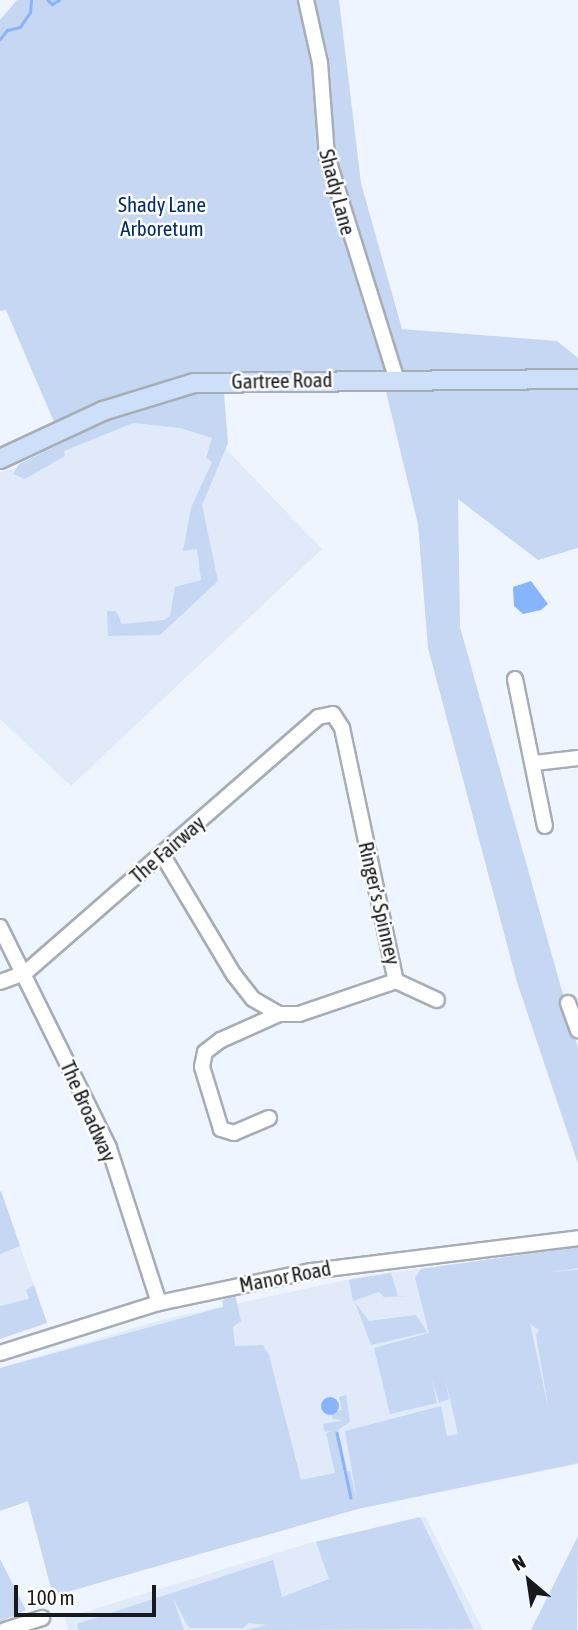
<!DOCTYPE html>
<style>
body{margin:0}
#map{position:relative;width:578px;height:1630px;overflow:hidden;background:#eff5fe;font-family:"Asap Condensed",sans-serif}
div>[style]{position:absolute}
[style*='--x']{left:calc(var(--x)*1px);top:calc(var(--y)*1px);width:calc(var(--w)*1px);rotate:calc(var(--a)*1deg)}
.built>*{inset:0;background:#e0eaf9}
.green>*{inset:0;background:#c5d7f2}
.water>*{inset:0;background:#86b5fd}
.round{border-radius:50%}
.stream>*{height:2.5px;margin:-1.25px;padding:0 1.25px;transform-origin:1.25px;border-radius:1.25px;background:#86b5fd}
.roads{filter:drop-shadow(2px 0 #a7adb5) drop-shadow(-2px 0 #a7adb5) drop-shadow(0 2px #a7adb5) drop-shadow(0 -2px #a7adb5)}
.minor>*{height:14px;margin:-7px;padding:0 7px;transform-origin:7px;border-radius:7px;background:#fff}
.major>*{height:18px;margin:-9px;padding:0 9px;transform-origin:9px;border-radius:9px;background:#cedffa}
span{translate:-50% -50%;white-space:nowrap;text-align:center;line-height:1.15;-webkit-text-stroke:5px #fff;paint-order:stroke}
.street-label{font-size:21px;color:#17191c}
.park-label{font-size:21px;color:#022c6a}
.north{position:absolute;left:494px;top:1546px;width:70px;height:70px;-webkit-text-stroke:5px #fff;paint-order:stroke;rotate:331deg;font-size:19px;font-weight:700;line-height:28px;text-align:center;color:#17191c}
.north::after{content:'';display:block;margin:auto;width:24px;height:32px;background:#17191c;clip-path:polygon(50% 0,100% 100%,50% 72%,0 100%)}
.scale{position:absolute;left:14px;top:1585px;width:142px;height:32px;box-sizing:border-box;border:4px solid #17191c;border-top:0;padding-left:9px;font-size:21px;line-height:24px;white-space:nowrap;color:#17191c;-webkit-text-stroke:5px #fff;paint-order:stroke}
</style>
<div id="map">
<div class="built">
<i style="clip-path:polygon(182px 403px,322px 549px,71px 786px,0 719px,0 472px,28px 465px,84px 435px)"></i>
<i style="clip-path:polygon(1px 1191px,47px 1323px,0 1338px,0 1192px)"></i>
<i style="clip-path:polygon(578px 1247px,578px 1464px,316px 1517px,56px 1596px,28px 1501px,0 1511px,0 1368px,165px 1319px,365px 1276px)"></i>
<i style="clip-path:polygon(425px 1516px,483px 1630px,68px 1630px,65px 1618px,309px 1543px)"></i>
</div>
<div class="green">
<i style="clip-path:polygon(17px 0,339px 0,361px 183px,402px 329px,557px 341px,578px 358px,578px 548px,538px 560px,458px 499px,460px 627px,578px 1048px,578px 1164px,517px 982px,428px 648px,418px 524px,382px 375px,188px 377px,137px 391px,57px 429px,6px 310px,0 311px,0 20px)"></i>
<i style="clip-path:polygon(192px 392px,224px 394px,228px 443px,202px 505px,218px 581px,160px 635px,108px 636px,107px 611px,116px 611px,122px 624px,164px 620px,170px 616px,175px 587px,201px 580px,197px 549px,183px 551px,191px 508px,212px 462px,206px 458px,212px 438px,180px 428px,133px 423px,64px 451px,65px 456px,25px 479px,13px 474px,19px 464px,138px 406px)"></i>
<i style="clip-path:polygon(1px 1191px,20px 1246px,0 1254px,0 1192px)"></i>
<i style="clip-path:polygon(evenodd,578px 1247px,578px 1268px,548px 1272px,578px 1270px,578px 1463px,358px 1509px,53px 1596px,28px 1501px,0 1511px,0 1368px,223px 1307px,222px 1301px,235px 1294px,241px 1321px,233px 1327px,235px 1346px,263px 1345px,269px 1355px,301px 1480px,335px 1473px,326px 1433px,335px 1430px,325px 1432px,323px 1424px,343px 1420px,333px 1419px,331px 1412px,342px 1410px,339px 1397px,346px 1395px,350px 1422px,338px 1430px,347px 1470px,342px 1472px,350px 1471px,357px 1500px,345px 1431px,441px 1406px,447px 1436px,458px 1434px,445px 1377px,449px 1399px,439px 1403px,432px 1378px,437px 1403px,390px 1414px,374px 1348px,429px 1333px,415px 1278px,421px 1269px,578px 1247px,530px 1324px,539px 1330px,536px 1335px,549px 1411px,530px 1324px)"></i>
<i style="clip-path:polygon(391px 1273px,398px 1296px,409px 1296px,384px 1297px,379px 1292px,353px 1301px,349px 1280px)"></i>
<i style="clip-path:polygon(34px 1285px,47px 1323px,0 1339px,0 1306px,29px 1299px,26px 1290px)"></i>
<i style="clip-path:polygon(355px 1302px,369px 1321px,416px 1315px,427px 1332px,371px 1345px)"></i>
<i style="clip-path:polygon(420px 1517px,474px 1629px,247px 1630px,268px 1625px,249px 1623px,243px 1628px,189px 1628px,173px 1598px,184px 1630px,79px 1630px,77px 1624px,273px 1560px,282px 1597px,329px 1579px,316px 1542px)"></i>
<i style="clip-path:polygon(578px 1536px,577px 1630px,531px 1630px)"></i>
<i style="clip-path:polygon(0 1559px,26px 1610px,0 1622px)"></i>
</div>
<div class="water">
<i style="clip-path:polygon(531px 581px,548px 604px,541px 610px,523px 614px,514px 606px,513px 587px)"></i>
<i class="round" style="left:321px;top:1397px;width:18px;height:18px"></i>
</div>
<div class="stream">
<i style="--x:48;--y:0;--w:6;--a:45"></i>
<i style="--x:52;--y:4;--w:8;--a:-30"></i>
<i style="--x:0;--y:39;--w:11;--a:-52"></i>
<i style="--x:7;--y:30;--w:13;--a:-13"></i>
<i style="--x:20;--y:27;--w:18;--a:-56"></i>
<i style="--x:30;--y:12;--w:12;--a:-85"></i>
<i style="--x:337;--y:1433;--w:66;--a:77.8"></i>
</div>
<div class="roads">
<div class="minor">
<i style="--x:306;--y:0;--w:65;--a:77.5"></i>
<i style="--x:320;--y:63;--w:93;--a:85.7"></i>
<i style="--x:327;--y:156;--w:232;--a:72.7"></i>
<i style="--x:515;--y:679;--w:150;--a:78.5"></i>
<i style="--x:535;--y:763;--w:43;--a:-6.6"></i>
<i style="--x:0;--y:927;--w:246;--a:63.7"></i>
<i style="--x:109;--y:1148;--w:163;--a:72.1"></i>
<i style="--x:396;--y:981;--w:45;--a:24.9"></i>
<i style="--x:0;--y:982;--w:27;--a:-20"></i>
<i style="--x:25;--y:973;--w:389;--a:-41.1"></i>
<i style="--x:318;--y:717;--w:15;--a:-11"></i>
<i style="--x:333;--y:714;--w:17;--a:57"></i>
<i style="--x:342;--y:728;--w:259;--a:78"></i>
<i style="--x:396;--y:981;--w:102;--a:161.2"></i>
<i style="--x:299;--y:1014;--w:20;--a:180"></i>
<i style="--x:279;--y:1014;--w:30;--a:-150"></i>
<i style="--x:253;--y:999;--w:31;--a:-128"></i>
<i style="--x:234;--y:975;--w:141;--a:-120.8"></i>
<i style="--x:568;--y:1003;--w:29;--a:70"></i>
<i style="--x:269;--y:1118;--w:38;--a:157"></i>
<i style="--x:234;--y:1133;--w:14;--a:-163"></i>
<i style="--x:221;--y:1129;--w:65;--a:-107"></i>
<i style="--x:202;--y:1067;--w:15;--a:-79"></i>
<i style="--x:205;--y:1052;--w:20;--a:-37"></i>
<i style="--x:221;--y:1040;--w:64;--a:-24.1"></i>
<i style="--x:0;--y:1353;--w:167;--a:-17.5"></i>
<i style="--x:159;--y:1303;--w:155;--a:-11.9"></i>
<i style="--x:311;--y:1271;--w:269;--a:-7"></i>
<i style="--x:5;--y:1630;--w:39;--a:-18"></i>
</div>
<div class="major">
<i style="--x:0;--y:459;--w:114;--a:-25"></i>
<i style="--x:103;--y:411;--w:95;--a:-17.1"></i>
<i style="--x:194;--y:383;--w:384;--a:-0.6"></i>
</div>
</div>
<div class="street-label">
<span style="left:338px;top:192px;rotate:75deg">Shady Lane</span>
<span style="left:282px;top:380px;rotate:-1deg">Gartree Road</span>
<span style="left:167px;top:849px;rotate:-41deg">The Fairway</span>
<span style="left:380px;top:903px;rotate:77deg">Ringer's Spinney</span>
<span style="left:89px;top:1111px;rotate:66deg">The Broadway</span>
<span style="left:285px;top:1276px;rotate:-11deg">Manor Road</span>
</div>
<div class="park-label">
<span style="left:162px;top:216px">Shady Lane<br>Arboretum</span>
</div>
<div class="north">N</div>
<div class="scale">100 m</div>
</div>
